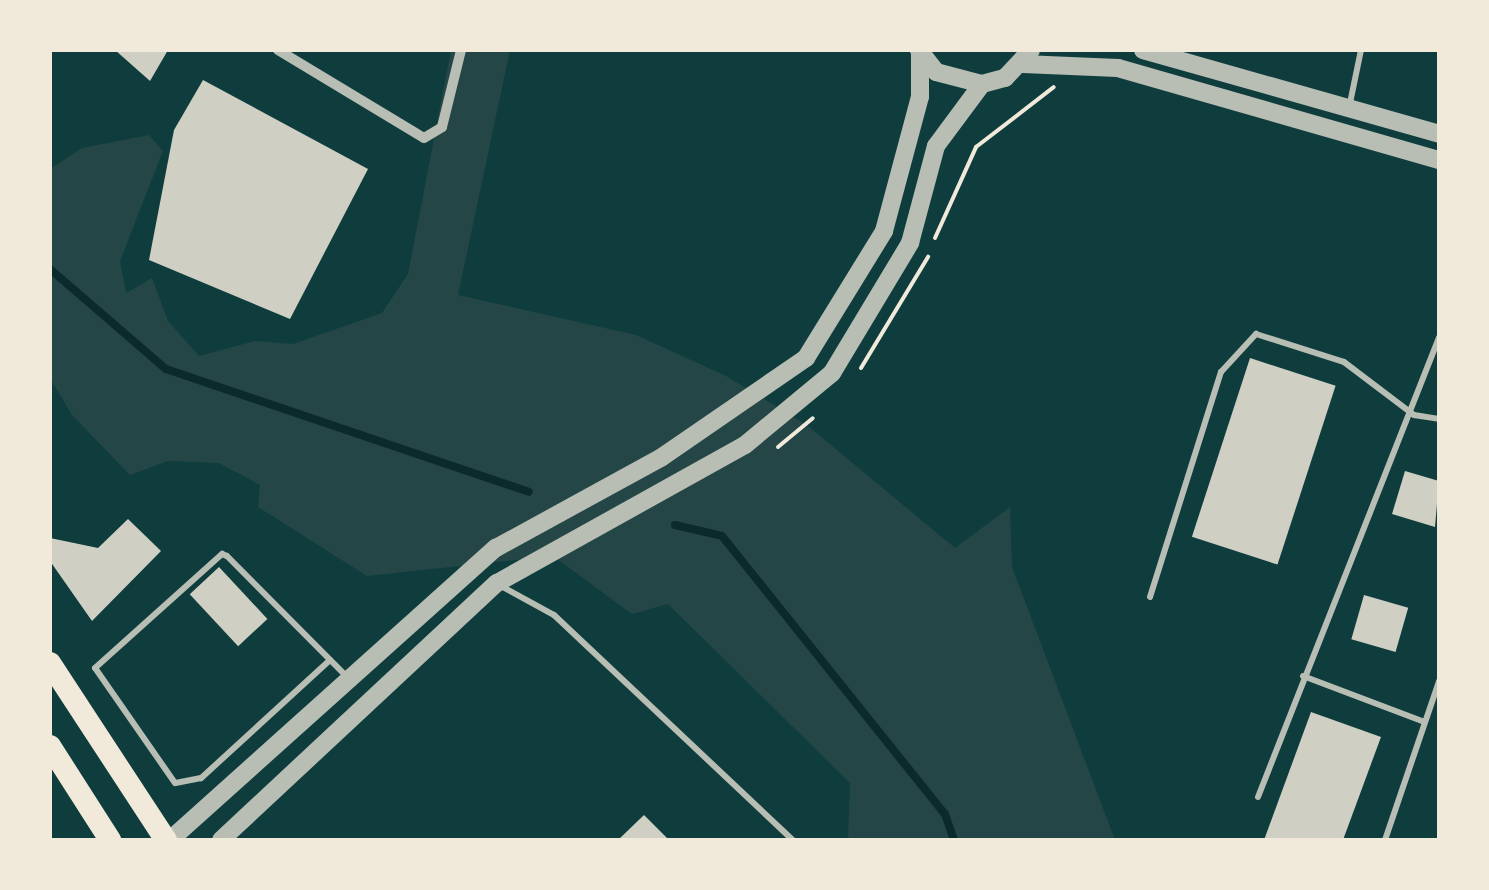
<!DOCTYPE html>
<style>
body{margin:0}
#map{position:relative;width:1489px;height:890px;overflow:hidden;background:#0f3d3e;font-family:Quicksand,sans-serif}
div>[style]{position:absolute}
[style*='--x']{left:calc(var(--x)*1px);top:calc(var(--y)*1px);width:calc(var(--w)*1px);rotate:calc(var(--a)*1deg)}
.green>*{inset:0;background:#244646}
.stream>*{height:8px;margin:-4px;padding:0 4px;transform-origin:4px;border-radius:4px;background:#0a2a2b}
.building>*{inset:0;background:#cfcfc3;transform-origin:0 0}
.path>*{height:4px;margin:-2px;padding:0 2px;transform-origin:2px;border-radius:2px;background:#f1e9da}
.service>*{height:6px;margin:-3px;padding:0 3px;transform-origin:3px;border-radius:3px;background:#b8beb3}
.minor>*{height:10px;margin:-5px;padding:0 5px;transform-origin:5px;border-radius:5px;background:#b8beb3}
.tertiary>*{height:18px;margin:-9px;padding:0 9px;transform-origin:9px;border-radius:9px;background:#b8beb3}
.trunk>*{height:22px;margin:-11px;padding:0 11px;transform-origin:11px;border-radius:11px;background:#f1e9da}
span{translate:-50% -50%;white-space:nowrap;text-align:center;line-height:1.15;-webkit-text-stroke:8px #f1e9da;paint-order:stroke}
.frame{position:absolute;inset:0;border:52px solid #f1e9da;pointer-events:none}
</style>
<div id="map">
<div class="green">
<i style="clip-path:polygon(451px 50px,510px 50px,458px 295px,636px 335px,726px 376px,807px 425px,955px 548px,1010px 507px,1012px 567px,1115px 840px,848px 840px,850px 783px,668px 604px,632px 614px,553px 556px,367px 576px,258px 507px,260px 485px,219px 463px,168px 461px,130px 475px,72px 415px,50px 378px,50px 169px,82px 148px,149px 135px,163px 151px,120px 261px,126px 293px,152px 278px,168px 321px,199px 356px,255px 341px,293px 344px,382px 313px,408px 274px)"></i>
</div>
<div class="stream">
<i style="--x:50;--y:269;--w:153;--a:40.8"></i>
<i style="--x:166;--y:369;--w:383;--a:18.7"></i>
<i style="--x:675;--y:525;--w:48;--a:13.2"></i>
<i style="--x:722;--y:536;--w:356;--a:51.3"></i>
<i style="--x:945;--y:814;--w:28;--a:71"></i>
</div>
<div class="building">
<i style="clip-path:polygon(115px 50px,168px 50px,150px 81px)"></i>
<i style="clip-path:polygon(203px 80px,368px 169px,290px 319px,149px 260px,174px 130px)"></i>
<i style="left:1250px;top:358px;width:90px;height:188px;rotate:18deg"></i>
<i style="clip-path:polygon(1405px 471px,1439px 481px,1435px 527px,1392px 514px)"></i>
<i style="clip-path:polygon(128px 519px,161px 551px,92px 621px,50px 561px,50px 538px,98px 548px)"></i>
<i style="left:219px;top:567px;width:71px;height:40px;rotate:47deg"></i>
<i style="left:1364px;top:595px;width:46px;height:46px;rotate:16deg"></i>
<i style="clip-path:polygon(1311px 712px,1381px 737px,1343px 840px,1264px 840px)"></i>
<i style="clip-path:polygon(644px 815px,669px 840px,618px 840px)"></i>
</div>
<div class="path">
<i style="--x:935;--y:238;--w:100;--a:-65.7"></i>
<i style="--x:976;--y:147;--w:98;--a:-37.6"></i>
<i style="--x:861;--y:368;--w:130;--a:-58.9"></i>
<i style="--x:778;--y:447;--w:45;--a:-39.6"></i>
</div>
<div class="service">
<i style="--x:1349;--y:108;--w:59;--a:-78.3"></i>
<i style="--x:501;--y:586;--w:60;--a:28.7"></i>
<i style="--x:554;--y:615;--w:328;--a:43.3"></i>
<i style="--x:1150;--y:597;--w:236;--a:-72.5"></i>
<i style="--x:1221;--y:372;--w:52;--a:-47.4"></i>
<i style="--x:1256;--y:334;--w:92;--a:17.7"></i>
<i style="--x:1344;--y:362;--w:88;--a:37.1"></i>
<i style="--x:1414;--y:415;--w:25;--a:9"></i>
<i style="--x:330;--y:660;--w:175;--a:137.5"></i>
<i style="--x:201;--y:778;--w:26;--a:169"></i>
<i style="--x:175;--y:783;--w:140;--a:-124.8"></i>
<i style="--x:95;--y:668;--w:171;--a:-41.9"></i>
<i style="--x:222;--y:554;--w:5;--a:22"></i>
<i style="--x:227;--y:556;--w:170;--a:45.2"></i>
<i style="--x:1303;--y:676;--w:130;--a:20.7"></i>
<i style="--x:1258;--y:797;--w:494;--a:-68.5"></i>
<i style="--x:1385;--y:840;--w:168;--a:-71.2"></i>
</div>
<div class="minor">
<i style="--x:278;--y:50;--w:170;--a:31.1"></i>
<i style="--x:424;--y:138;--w:21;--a:-31"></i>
<i style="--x:442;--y:127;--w:79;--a:-76.1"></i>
</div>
<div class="tertiary">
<i style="--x:919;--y:50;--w:28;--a:52"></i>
<i style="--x:936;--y:72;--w:48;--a:14.6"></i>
<i style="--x:982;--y:84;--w:24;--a:-15"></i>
<i style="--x:1005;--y:78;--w:38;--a:-47"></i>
<i style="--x:1143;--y:50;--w:308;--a:15.8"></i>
<i style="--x:1023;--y:64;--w:95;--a:2.4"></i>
<i style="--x:1118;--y:68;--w:334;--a:16"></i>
<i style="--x:170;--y:840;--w:438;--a:-41.9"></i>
<i style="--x:496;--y:548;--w:189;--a:-28.7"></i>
<i style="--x:662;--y:457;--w:175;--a:-34.5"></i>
<i style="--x:806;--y:358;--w:149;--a:-58.4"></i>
<i style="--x:884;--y:231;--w:139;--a:-75"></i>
<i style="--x:920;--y:97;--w:43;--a:-90"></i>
<i style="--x:221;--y:840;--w:377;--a:-43"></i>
<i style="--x:497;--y:583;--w:284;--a:-29.1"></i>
<i style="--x:745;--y:445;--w:113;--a:-39.6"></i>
<i style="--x:832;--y:373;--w:152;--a:-59"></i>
<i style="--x:910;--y:243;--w:100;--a:-75"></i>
<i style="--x:936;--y:146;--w:77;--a:-53.4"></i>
</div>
<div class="trunk">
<i style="--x:50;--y:663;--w:212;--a:56.8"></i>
<i style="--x:50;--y:746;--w:112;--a:57.4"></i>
</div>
<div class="frame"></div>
</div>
